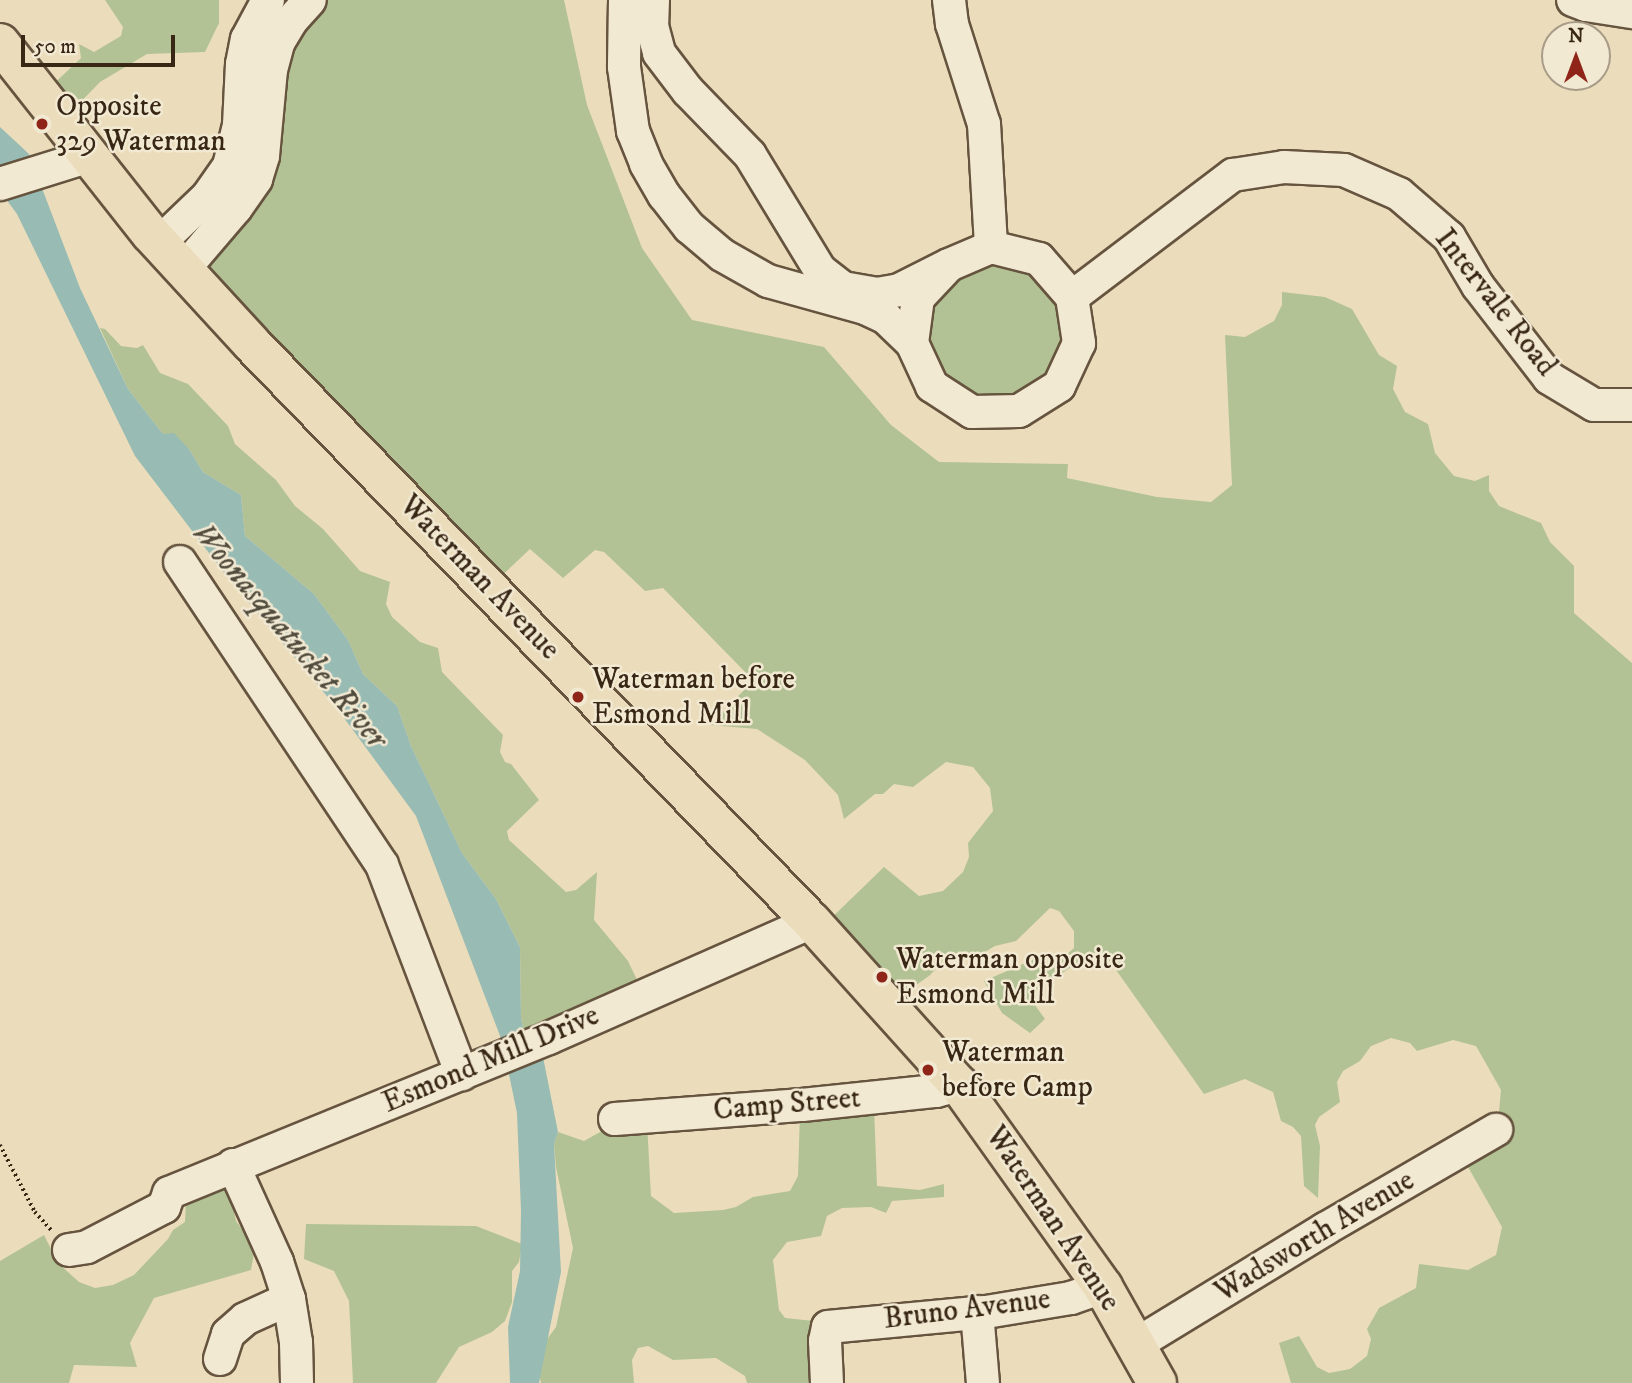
<!DOCTYPE html>
<style>
body{margin:0}
#map{position:relative;width:1632px;height:1383px;overflow:hidden;background:#ebddbb;font-family:"IM FELL DW Pica",serif}
div>[style]{position:absolute}
[style*='--x']{left:calc(var(--x)*1px);top:calc(var(--y)*1px);width:calc(var(--w)*1px);rotate:calc(var(--a)*1deg)}
.green>*{inset:0;background:#b2c294}
.water>*{inset:0;background:#98bbb3}
.path>*{height:3.5px;margin-top:-1.75px;transform-origin:0;background:repeating-linear-gradient(90deg,#392716 0 2px,transparent 0 5.5px)}
.roads{filter:drop-shadow(2px 0 #66543f) drop-shadow(-2px 0 #66543f) drop-shadow(0 2px #66543f) drop-shadow(0 -2px #66543f)}
.minor>*{height:32px;margin:-16px;padding:0 16px;transform-origin:16px;border-radius:16px;background:#f2e9d3}
.major>*{height:38px;margin:-19px;padding:0 19px;transform-origin:19px;border-radius:19px;background:#ebddbb}
.dots>*{width:19px;height:19px;translate:-50% -50%;box-sizing:border-box;border:4px solid #f2e9d3;border-radius:50%}
span{translate:-50% -50%;white-space:nowrap;text-align:center;line-height:1.15;-webkit-text-stroke:5px #f2e9d3;paint-order:stroke}
.poi-label{font-size:30px;color:#392716}
.left{translate:0 -50%;text-align:left}
.street-label{font-size:30px;color:#392716}
.water-label{font-size:32px;color:#514c3d;font-style:italic}
.north{position:absolute;left:1541px;top:21px;width:70px;height:70px;box-sizing:border-box;background:#f2e9d3;border:2px solid #a89b87;border-radius:50%;rotate:0deg;font-size:19px;font-weight:700;line-height:28px;text-align:center;color:#392716}
.north::after{content:'';display:block;margin:auto;width:24px;height:32px;background:#8f2418;clip-path:polygon(50% 0,100% 100%,50% 72%,0 100%)}
.scale{position:absolute;left:21px;top:35px;width:154px;height:32px;box-sizing:border-box;border:4px solid #392716;border-top:0;padding-left:9px;font-size:21px;line-height:24px;white-space:nowrap;color:#392716;-webkit-text-stroke:5px #f2e9d3;paint-order:stroke}
</style>
<div id="map">
<div class="green">
<i style="clip-path:polygon(105px 0,219px 0,219px 23px,205px 52px,147px 54px,100px 82px,64px 119px,44px 93px,81px 58px,79px 44px,94px 52px,121px 36px,123px 27px)"></i>
<i style="clip-path:polygon(296px 0,564px 0,587px 105px,642px 248px,692px 320px,824px 347px,891px 425px,939px 462px,1068px 464px,1067px 478px,1157px 497px,1211px 502px,1232px 485px,1225px 335px,1245px 337px,1274px 321px,1282px 305px,1282px 292px,1325px 297px,1352px 309px,1379px 355px,1397px 366px,1393px 389px,1405px 412px,1428px 424px,1435px 453px,1454px 476px,1475px 481px,1489px 475px,1489px 491px,1499px 506px,1541px 523px,1550px 542px,1574px 566px,1574px 613px,1632px 663px,1632px 1383px,1291px 1383px,1279px 1343px,1299px 1336px,1317px 1367px,1329px 1373px,1350px 1369px,1367px 1356px,1371px 1339px,1367px 1329px,1379px 1308px,1416px 1288px,1419px 1264px,1468px 1270px,1496px 1255px,1502px 1227px,1463px 1158px,1497px 1133px,1501px 1090px,1476px 1046px,1453px 1040px,1417px 1051px,1410px 1043px,1391px 1038px,1371px 1046px,1360px 1061px,1343px 1071px,1337px 1082px,1340px 1102px,1319px 1117px,1315px 1125px,1320px 1146px,1318px 1198px,1304px 1186px,1301px 1136px,1293px 1127px,1281px 1121px,1273px 1092px,1245px 1079px,1204px 1094px,1104px 953px,1092px 953px,1034px 992px,1032px 1001px,1045px 1019px,1030px 1033px,1002px 1013px,984px 981px,1037px 958px,1054px 966px,1074px 948px,1074px 931px,1059px 911px,1050px 908px,1016px 941px,995px 946px,978px 956px,951px 953px,929px 976px,896px 999px,821px 928px,884px 867px,919px 896px,943px 891px,963px 872px,969px 857px,968px 843px,993px 811px,990px 788px,973px 767px,946px 762px,913px 787px,894px 784px,883px 794px,875px 794px,844px 819px,838px 795px,805px 760px,757px 729px,710px 725px,748px 686px,749px 676px,663px 588px,645px 591px,604px 552px,595px 550px,563px 578px,530px 549px,491px 586px,172px 245px,222px 226px)"></i>
<i style="clip-path:polygon(994px 241px,1066px 277px,1075px 341px,1035px 408px,931px 395px,897px 308px)"></i>
<i style="clip-path:polygon(100px 328px,105px 329px,121px 346px,137px 348px,143px 345px,160px 373px,188px 384px,228px 426px,235px 444px,276px 480px,295px 506px,323px 529px,360px 571px,390px 582px,386px 604px,392px 617px,420px 642px,438px 648px,442px 672px,503px 735px,500px 752px,505px 762px,511px 764px,539px 800px,507px 831px,509px 840px,566px 892px,576px 890px,597px 872px,594px 920px,628px 961px,646px 999px,528px 1048px,521px 1018px,520px 947px,496px 899px,462px 853px,411px 746px,397px 706px,363px 674px,348px 640px,314px 594px,245px 536px,241px 495px,203px 472px,189px 449px,163px 434px,128px 389px)"></i>
<i style="clip-path:polygon(874px 1107px,877px 1186px,920px 1190px,944px 1184px,944px 1197px,892px 1201px,886px 1213px,871px 1207px,842px 1208px,827px 1216px,821px 1236px,787px 1242px,773px 1260px,779px 1310px,785px 1318px,824px 1322px,831px 1383px,747px 1383px,745px 1376px,716px 1358px,673px 1360px,648px 1346px,638px 1348px,632px 1360px,634px 1383px,541px 1383px,535px 1356px,556px 1327px,573px 1248px,556px 1167px,554px 1144px,558px 1132px,584px 1141px,618px 1122px,647px 1123px,651px 1196px,674px 1213px,723px 1210px,736px 1207px,753px 1197px,790px 1191px,798px 1176px,800px 1112px)"></i>
<i style="clip-path:polygon(227px 1176px,236px 1221px,255px 1247px,251px 1270px,154px 1298px,130px 1343px,137px 1367px,74px 1365px,69px 1383px,0 1383px,0 1261px,44px 1235px,58px 1263px,79px 1282px,95px 1288px,113px 1285px,134px 1275px,168px 1239px,173px 1230px,185px 1222px,187px 1180px)"></i>
<i style="clip-path:polygon(306px 1224px,476px 1226px,522px 1244px,519px 1262px,512px 1271px,512px 1302px,505px 1321px,492px 1332px,459px 1347px,436px 1383px,353px 1383px,349px 1301px,334px 1271px,304px 1259px)"></i>
</div>
<div class="water">
<i style="clip-path:polygon(0 127px,29px 154px,80px 288px,128px 389px,163px 434px,174px 433px,189px 449px,203px 472px,241px 495px,245px 536px,314px 594px,348px 640px,363px 674px,397px 706px,411px 746px,462px 853px,496px 899px,520px 947px,521px 1018px,528px 1048px,541px 1047px,558px 1132px,554px 1144px,561px 1272px,539px 1383px,510px 1383px,508px 1327px,520px 1271px,521px 1211px,517px 1113px,502px 1041px,416px 816px,336px 707px,225px 574px,135px 456px,17px 214px,0 191px)"></i>
</div>
<div class="path">
<i style="--x:0;--y:1145;--w:76;--a:62.4"></i>
<i style="--x:35;--y:1212;--w:27;--a:48"></i>
</div>
<div class="roads">
<div class="minor">
<i style="--x:625;--y:0;--w:67;--a:90.9"></i>
<i style="--x:624;--y:67;--w:65;--a:82"></i>
<i style="--x:633;--y:131;--w:35;--a:68"></i>
<i style="--x:646;--y:164;--w:36;--a:60"></i>
<i style="--x:664;--y:195;--w:41;--a:52"></i>
<i style="--x:689;--y:227;--w:43;--a:40.3"></i>
<i style="--x:722;--y:255;--w:53;--a:29.5"></i>
<i style="--x:768;--y:281;--w:101;--a:15.6"></i>
<i style="--x:865;--y:308;--w:23;--a:25"></i>
<i style="--x:886;--y:318;--w:36;--a:44"></i>
<i style="--x:653;--y:0;--w:26;--a:92"></i>
<i style="--x:652;--y:26;--w:28;--a:75"></i>
<i style="--x:659;--y:53;--w:48;--a:52.7"></i>
<i style="--x:688;--y:91;--w:89;--a:45.9"></i>
<i style="--x:750;--y:155;--w:135;--a:58.7"></i>
<i style="--x:820;--y:270;--w:29;--a:38"></i>
<i style="--x:843;--y:288;--w:35;--a:10"></i>
<i style="--x:877;--y:294;--w:22;--a:-10"></i>
<i style="--x:899;--y:290;--w:56;--a:-26.6"></i>
<i style="--x:949;--y:265;--w:46;--a:-23.2"></i>
<i style="--x:991;--y:247;--w:49;--a:14"></i>
<i style="--x:1039;--y:259;--w:50;--a:49"></i>
<i style="--x:1072;--y:297;--w:47;--a:81.3"></i>
<i style="--x:1079;--y:343;--w:47;--a:114.9"></i>
<i style="--x:1059;--y:386;--w:47;--a:148"></i>
<i style="--x:1019;--y:411;--w:47;--a:178.8"></i>
<i style="--x:972;--y:412;--w:48;--a:-147"></i>
<i style="--x:932;--y:386;--w:47;--a:-114.9"></i>
<i style="--x:912;--y:343;--w:45;--a:-82.4"></i>
<i style="--x:918;--y:298;--w:45;--a:-46.8"></i>
<i style="--x:949;--y:0;--w:24;--a:83"></i>
<i style="--x:952;--y:24;--w:105;--a:72.3"></i>
<i style="--x:984;--y:124;--w:123;--a:86.7"></i>
<i style="--x:1573;--y:0;--w:14;--a:21"></i>
<i style="--x:1586;--y:5;--w:47;--a:8.7"></i>
<i style="--x:0;--y:184;--w:94;--a:-17.3"></i>
<i style="--x:159;--y:243;--w:68;--a:-43.8"></i>
<i style="--x:208;--y:196;--w:37;--a:-55"></i>
<i style="--x:229;--y:166;--w:42;--a:-76.3"></i>
<i style="--x:239;--y:125;--w:61;--a:-87.2"></i>
<i style="--x:242;--y:64;--w:25;--a:-79"></i>
<i style="--x:247;--y:39;--w:44;--a:-61.7"></i>
<i style="--x:184;--y:269;--w:80;--a:-49.6"></i>
<i style="--x:236;--y:208;--w:35;--a:-55"></i>
<i style="--x:256;--y:179;--w:24;--a:-73"></i>
<i style="--x:263;--y:156;--w:86;--a:-84.7"></i>
<i style="--x:271;--y:70;--w:28;--a:-75"></i>
<i style="--x:278;--y:43;--w:26;--a:-59"></i>
<i style="--x:291;--y:21;--w:28;--a:-48"></i>
<i style="--x:1072;--y:297;--w:202;--a:-37.2"></i>
<i style="--x:1233;--y:175;--w:52;--a:-8.9"></i>
<i style="--x:1284;--y:167;--w:60;--a:2.9"></i>
<i style="--x:1344;--y:170;--w:60;--a:23.6"></i>
<i style="--x:1399;--y:194;--w:66;--a:40.7"></i>
<i style="--x:1449;--y:237;--w:57;--a:59.4"></i>
<i style="--x:1478;--y:286;--w:116;--a:52.3"></i>
<i style="--x:1549;--y:378;--w:52;--a:31"></i>
<i style="--x:1594;--y:405;--w:38;--a:0"></i>
<i style="--x:180;--y:562;--w:364;--a:56.3"></i>
<i style="--x:382;--y:865;--w:224;--a:69.1"></i>
<i style="--x:615;--y:1119;--w:188;--a:-4.3"></i>
<i style="--x:802;--y:1105;--w:135;--a:-6"></i>
<i style="--x:936;--y:1091;--w:24;--a:-15"></i>
<i style="--x:233;--y:1165;--w:107;--a:65.6"></i>
<i style="--x:277;--y:1262;--w:39;--a:72"></i>
<i style="--x:289;--y:1299;--w:44;--a:80.8"></i>
<i style="--x:296;--y:1342;--w:41;--a:88.6"></i>
<i style="--x:69;--y:1250;--w:18;--a:-9"></i>
<i style="--x:87;--y:1247;--w:87;--a:-27.5"></i>
<i style="--x:164;--y:1207;--w:15;--a:-70"></i>
<i style="--x:169;--y:1193;--w:410;--a:-22.2"></i>
<i style="--x:549;--y:1038;--w:287;--a:-23.8"></i>
<i style="--x:977;--y:1312;--w:71;--a:85.2"></i>
<i style="--x:1135;--y:1345;--w:223;--a:-31.4"></i>
<i style="--x:1325;--y:1229;--w:198;--a:-30.1"></i>
<i style="--x:220;--y:1359;--w:26;--a:-72"></i>
<i style="--x:228;--y:1334;--w:23;--a:-41"></i>
<i style="--x:245;--y:1319;--w:48;--a:-24.4"></i>
<i style="--x:827;--y:1383;--w:42;--a:-92.7"></i>
<i style="--x:825;--y:1341;--w:14;--a:-78"></i>
<i style="--x:828;--y:1327;--w:159;--a:-5.4"></i>
<i style="--x:986;--y:1312;--w:86;--a:-9.4"></i>
<i style="--x:1071;--y:1298;--w:34;--a:-19"></i>
</div>
<div class="major">
<i style="--x:0;--y:43;--w:243;--a:51.7"></i>
<i style="--x:151;--y:234;--w:149;--a:47.4"></i>
<i style="--x:252;--y:344;--w:805;--a:45.91"></i>
<i style="--x:812;--y:922;--w:219;--a:48"></i>
<i style="--x:959;--y:1085;--w:248;--a:54.5"></i>
<i style="--x:1103;--y:1287;--w:110;--a:60.6"></i>
</div>
</div>
<div class="dots">
<i style="left:42px;top:124px;background:#8f2418"></i>
<i style="left:578px;top:697px;background:#8f2418"></i>
<i style="left:882px;top:977px;background:#8f2418"></i>
<i style="left:928px;top:1070px;background:#8f2418"></i>
</div>
<div class="poi-label">
<span class="left" style="left:56px;top:124px">Opposite<br>329 Waterman</span>
<span class="left" style="left:592px;top:697px">Waterman before<br>Esmond Mill</span>
<span class="left" style="left:896px;top:977px">Waterman opposite<br>Esmond Mill</span>
<span class="left" style="left:942px;top:1070px">Waterman<br>before Camp</span>
</div>
<div class="street-label">
<span style="left:1495px;top:303px;rotate:52deg">Intervale Road</span>
<span style="left:479px;top:578px;rotate:46deg">Waterman Avenue</span>
<span style="left:491px;top:1060px;rotate:-23deg">Esmond Mill Drive</span>
<span style="left:787px;top:1105px;rotate:-5deg">Camp Street</span>
<span style="left:1052px;top:1219px;rotate:56deg">Waterman Avenue</span>
<span style="left:1315px;top:1237px;rotate:-31deg">Wadsworth Avenue</span>
<span style="left:967px;top:1310px;rotate:-7deg">Bruno Avenue</span>
</div>
<div class="water-label">
<span style="left:289px;top:636px;rotate:50deg">Woonasquatucket River</span>
</div>
<div class="north">N</div>
<div class="scale">50 m</div>
</div>
